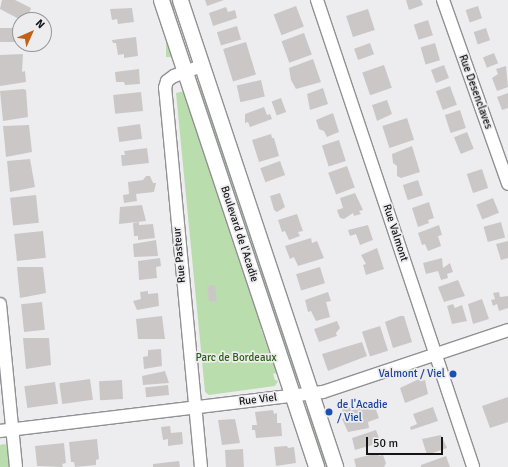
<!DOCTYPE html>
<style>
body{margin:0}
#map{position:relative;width:508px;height:467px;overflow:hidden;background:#ededf0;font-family:Signika,sans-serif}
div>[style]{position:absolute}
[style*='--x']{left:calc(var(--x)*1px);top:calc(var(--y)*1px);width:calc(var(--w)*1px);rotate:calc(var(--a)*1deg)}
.green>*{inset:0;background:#baddad;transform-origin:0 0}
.building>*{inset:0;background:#cbc7c6;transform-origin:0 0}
.roads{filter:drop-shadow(1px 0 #919194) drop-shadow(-1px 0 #919194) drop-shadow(0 1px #919194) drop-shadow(0 -1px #919194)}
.minor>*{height:12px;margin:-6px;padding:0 6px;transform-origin:6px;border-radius:6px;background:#fff}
.major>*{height:15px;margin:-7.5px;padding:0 7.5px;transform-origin:7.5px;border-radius:7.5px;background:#fff}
.dots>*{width:11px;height:11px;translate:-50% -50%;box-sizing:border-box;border:2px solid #ededf0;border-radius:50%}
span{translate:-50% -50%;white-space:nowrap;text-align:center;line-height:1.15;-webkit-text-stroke:3.5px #ededf0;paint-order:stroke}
.street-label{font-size:11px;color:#151516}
.park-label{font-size:11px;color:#2a5f0e}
.transit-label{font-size:11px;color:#164399}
.right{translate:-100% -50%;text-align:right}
.left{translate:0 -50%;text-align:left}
.north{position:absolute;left:12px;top:12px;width:40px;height:40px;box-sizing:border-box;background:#ededf0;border:1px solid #979799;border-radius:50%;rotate:45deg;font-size:11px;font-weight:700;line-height:16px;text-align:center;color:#151516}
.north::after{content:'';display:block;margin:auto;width:14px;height:18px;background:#c0601b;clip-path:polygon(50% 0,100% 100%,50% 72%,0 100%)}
.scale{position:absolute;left:366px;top:437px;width:77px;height:18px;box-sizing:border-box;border:2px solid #151516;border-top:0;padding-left:5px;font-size:12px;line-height:14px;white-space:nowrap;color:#151516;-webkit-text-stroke:3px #ededf0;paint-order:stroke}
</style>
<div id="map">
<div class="green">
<i style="left:166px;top:0;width:8px;height:57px"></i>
<i style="clip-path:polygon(202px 84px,300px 379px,294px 382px,194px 86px)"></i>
<i style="clip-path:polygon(185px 91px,264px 328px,261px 329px,277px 373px,273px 374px,275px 380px,278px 381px,275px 386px,209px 395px,205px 392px,176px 93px)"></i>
<i style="left:310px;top:409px;width:61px;height:7px;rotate:72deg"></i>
<i style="clip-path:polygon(4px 444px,7px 446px,9px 467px,0 467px,0 445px)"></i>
</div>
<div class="building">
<i style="clip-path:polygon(2px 0,15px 0,31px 8px,27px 20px,21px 20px,0 9px)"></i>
<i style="clip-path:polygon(205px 0,224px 0,207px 6px)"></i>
<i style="clip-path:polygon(406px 0,421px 0,423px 5px,409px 10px)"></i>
<i style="left:296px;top:6px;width:22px;height:24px;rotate:69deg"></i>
<i style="left:478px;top:6px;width:13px;height:13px;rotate:72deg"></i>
<i style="clip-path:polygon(226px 7px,228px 12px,235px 10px,237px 18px,213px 26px,209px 13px)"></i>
<i style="clip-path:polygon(132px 8px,134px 22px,118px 24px,117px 19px,112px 20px,110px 9px)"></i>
<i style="left:368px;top:9px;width:22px;height:23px;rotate:72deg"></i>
<i style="left:428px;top:20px;width:16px;height:15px;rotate:72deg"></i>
<i style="left:237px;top:26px;width:14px;height:21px;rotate:73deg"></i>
<i style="left:20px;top:28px;width:14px;height:20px;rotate:90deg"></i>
<i style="left:486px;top:28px;width:13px;height:13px;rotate:72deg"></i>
<i style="left:304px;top:33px;width:23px;height:24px;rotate:70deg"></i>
<i style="clip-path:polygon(136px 37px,138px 56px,124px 58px,124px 54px,118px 55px,116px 43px,113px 43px,112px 40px)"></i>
<i style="left:246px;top:42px;width:34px;height:24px;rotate:73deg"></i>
<i style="left:370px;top:43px;width:12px;height:17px;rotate:70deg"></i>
<i style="left:435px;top:43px;width:18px;height:15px;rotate:74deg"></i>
<i style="left:494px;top:53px;width:11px;height:12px;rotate:68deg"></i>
<i style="clip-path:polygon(23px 54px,22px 72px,25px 71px,26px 82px,0 86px,0 55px)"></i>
<i style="clip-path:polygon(313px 59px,321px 82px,296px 89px,291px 80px,289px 68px)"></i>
<i style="left:384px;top:65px;width:24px;height:23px;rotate:71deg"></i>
<i style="left:444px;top:65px;width:14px;height:14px;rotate:69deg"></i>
<i style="clip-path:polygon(506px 66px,508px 87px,497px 91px,492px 78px,498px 74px,496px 69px)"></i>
<i style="clip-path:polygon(139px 69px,140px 84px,125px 85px,124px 82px,116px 82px,115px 72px)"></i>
<i style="left:261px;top:80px;width:17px;height:25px;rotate:77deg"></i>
<i style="left:450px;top:86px;width:20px;height:15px;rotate:70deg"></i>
<i style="clip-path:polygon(323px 88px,328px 104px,310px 110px,307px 94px)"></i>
<i style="clip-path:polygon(23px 89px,26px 90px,28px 117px,3px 121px,0 91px)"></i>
<i style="left:141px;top:92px;width:19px;height:28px;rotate:84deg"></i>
<i style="clip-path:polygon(508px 93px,508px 108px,502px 110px,497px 97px)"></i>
<i style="left:281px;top:98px;width:15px;height:10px;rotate:70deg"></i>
<i style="clip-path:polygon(387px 100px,392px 114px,377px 121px,372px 105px)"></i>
<i style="clip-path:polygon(264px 107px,267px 115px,270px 114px,272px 119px,250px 127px,248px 122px,245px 123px,245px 114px)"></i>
<i style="left:460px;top:110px;width:19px;height:16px;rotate:72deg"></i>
<i style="clip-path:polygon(333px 113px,339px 132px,327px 137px,324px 131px,319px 129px,316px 120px)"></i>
<i style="left:407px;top:118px;width:23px;height:26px;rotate:72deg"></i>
<i style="left:140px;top:124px;width:15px;height:23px;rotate:82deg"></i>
<i style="clip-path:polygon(29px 125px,32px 152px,6px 157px,3px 126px)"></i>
<i style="left:467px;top:132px;width:18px;height:14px;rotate:68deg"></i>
<i style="clip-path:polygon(271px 134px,272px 138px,274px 138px,279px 156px,259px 162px,252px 140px)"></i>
<i style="left:339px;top:140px;width:22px;height:18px;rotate:72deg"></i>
<i style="clip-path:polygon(412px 146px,420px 172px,401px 178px,397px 176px,397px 166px,393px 163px,392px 154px)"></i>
<i style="clip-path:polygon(147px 148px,149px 163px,122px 166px,121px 155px,125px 155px,124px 151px)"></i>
<i style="clip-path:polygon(30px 159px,35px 187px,10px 192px,7px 161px)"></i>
<i style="left:280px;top:161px;width:15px;height:21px;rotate:70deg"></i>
<i style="left:347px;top:166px;width:23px;height:20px;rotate:70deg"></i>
<i style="left:482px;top:169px;width:20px;height:16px;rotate:72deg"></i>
<i style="clip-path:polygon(146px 176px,150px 176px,153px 183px,156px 183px,154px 192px,136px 194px,137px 201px,124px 203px,123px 195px,129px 194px,128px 182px,143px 180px)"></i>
<i style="left:418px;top:180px;width:16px;height:16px;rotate:72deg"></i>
<i style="clip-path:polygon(280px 193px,285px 207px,277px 212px,274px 210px,270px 196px)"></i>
<i style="clip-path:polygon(355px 193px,363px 210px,359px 211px,361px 214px,354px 216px,353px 213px,344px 219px,340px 218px,337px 210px,343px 208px,340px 198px)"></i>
<i style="left:36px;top:195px;width:28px;height:26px;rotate:84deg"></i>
<i style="left:493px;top:198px;width:16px;height:18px;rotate:68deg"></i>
<i style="clip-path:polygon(429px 202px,434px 218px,428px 220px,429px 223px,418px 227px,412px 208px)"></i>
<i style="clip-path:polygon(142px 205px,146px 221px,119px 224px,120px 207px)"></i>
<i style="clip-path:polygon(297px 214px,303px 231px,298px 232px,300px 236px,289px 240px,285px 231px,282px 232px,278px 220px)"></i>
<i style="clip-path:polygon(139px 222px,139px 225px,153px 224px,155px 238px,138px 240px,138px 236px,134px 236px,133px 223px)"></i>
<i style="left:501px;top:222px;width:16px;height:18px;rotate:75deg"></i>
<i style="clip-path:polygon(368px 225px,373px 240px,360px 245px,356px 234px,350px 236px,348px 230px)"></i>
<i style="clip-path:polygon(439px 225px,442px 235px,438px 236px,441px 246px,428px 251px,425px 244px,422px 245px,418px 233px)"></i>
<i style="left:43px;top:231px;width:27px;height:29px;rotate:84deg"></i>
<i style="clip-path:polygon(311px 238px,312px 243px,317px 241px,324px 258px,298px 266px,294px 257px,290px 259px,285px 246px)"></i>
<i style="clip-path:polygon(156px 240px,158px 256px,134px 257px,133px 244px)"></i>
<i style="clip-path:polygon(508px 241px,508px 258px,501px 260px,496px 244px)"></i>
<i style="clip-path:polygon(377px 248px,384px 269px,366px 275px,363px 265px,366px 264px,361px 255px)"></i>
<i style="clip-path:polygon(160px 258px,161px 266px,156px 267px,157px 278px,139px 280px,138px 261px)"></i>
<i style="clip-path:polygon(442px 258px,443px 268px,450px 263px,453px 272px,447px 274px,448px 278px,441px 280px,438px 271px,426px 274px,423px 263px)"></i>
<i style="clip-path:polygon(17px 267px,43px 267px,46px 293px,20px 298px)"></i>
<i style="left:320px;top:267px;width:17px;height:25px;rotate:73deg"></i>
<i style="clip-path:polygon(458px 280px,465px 296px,444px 302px,438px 287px)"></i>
<i style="left:215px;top:285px;width:16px;height:8px;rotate:83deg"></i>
<i style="clip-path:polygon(148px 291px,148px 294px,158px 293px,159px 306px,137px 310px,133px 301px,141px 299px,140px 292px)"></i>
<i style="clip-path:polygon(328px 292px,331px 301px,326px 302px,330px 317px,316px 321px,311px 311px,308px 312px,305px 300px)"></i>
<i style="clip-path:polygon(499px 292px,500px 297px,508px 296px,508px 308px,499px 311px,497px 304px,493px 306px,491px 300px,495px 299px,493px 293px)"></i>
<i style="clip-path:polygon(482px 299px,489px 319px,473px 324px,468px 304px)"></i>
<i style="left:42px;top:302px;width:28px;height:21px;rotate:84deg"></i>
<i style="clip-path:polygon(453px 304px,455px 308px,462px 305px,467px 321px,452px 324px,447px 306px)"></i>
<i style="clip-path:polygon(162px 316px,165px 339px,138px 339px,136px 319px)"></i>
<i style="clip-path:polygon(400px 316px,404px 316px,412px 342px,393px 348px,385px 322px)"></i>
<i style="clip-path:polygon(337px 321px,340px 328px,336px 333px,337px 336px,319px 342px,314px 329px)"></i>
<i style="left:380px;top:326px;width:26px;height:19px;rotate:72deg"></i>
<i style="clip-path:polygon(23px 338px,49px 338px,51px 365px,26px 369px)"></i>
<i style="clip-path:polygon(362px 342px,367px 356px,328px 371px,322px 354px)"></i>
<i style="clip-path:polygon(161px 349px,162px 366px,144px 369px,143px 357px,148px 356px,148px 350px)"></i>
<i style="clip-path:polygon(165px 371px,169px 383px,143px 385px,142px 376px)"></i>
<i style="clip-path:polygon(421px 378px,421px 381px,425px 380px,428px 394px,405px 403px,400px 388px)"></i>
<i style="left:90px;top:379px;width:21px;height:31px;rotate:82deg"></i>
<i style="left:122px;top:380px;width:19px;height:23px;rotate:87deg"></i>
<i style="left:55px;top:382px;width:22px;height:31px;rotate:82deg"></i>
<i style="left:168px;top:385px;width:10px;height:23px;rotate:84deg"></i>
<i style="clip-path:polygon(508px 397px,508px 422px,490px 428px,482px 406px)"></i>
<i style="clip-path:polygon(362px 403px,367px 403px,370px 409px,375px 407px,379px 418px,368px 422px,369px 428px,348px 432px,342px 419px,344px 418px,342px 409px,350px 407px,351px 411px)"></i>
<i style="clip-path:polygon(433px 407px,438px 421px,411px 430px,410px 427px,417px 424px,413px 414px)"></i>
<i style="clip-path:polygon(273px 410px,274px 414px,277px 413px,277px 423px,281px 423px,282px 436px,256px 438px,255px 430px,252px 430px,252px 425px,257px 425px,255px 412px)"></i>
<i style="clip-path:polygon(235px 419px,240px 443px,222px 445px,218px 420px)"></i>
<i style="clip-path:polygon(170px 426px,171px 433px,182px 432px,183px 444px,168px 446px,168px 439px,163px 440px,161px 427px)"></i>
<i style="clip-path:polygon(376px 430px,379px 438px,374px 440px,376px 444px,355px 450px,352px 438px)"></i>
<i style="clip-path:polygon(441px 435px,447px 448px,427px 455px,422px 439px)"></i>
<i style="clip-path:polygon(97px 439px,99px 459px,96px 460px,96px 465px,75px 467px,74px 462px,71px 462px,69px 442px)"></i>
<i style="clip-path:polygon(64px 443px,66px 463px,62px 464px,63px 467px,37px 466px,35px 446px)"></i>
<i style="clip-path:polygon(287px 446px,288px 448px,294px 447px,296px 463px,276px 466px,274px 447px)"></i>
<i style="left:243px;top:449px;width:18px;height:18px;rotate:87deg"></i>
<i style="clip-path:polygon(378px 453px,379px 456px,383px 455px,386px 463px,384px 467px,356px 467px,354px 459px)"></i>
<i style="clip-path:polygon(446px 456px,450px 467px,421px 467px,421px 465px)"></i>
<i style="clip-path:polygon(179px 461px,180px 467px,153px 467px,153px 464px)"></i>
</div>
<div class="roads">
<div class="minor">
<i style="--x:317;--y:0;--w:492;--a:71.5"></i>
<i style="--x:443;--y:0;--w:195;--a:70.5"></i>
<i style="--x:0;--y:304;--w:164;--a:84.4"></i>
<i style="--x:0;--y:431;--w:325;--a:-6.9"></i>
<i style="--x:323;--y:392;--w:195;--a:-18.5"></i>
<i style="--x:201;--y:467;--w:381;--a:-95.4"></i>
<i style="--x:165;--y:88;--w:7;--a:-74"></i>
<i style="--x:167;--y:81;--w:9;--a:-36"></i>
<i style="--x:174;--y:76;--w:30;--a:-20"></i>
</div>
<div class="major">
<i style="--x:161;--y:0;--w:492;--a:71.6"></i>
<i style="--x:180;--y:0;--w:492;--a:71.6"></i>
</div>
</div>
<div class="dots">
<i style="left:453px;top:374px;background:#1a4fb4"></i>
<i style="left:329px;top:412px;background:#1a4fb4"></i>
</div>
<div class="street-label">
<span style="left:475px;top:92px;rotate:70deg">Rue Desenclaves</span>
<span style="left:395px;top:233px;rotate:72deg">Rue Valmont</span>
<span style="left:239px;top:234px;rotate:72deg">Boulevard de l'Acadie</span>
<span style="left:180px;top:255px;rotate:-95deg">Rue Pasteur</span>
<span style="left:258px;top:400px;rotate:-7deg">Rue Viel</span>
</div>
<div class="park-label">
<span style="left:236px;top:358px">Parc de Bordeaux</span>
</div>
<div class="transit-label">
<span class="right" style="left:445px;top:374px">Valmont / Viel</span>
<span class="left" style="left:337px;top:412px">de l'Acadie<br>/ Viel</span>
</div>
<div class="north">N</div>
<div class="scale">50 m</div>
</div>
